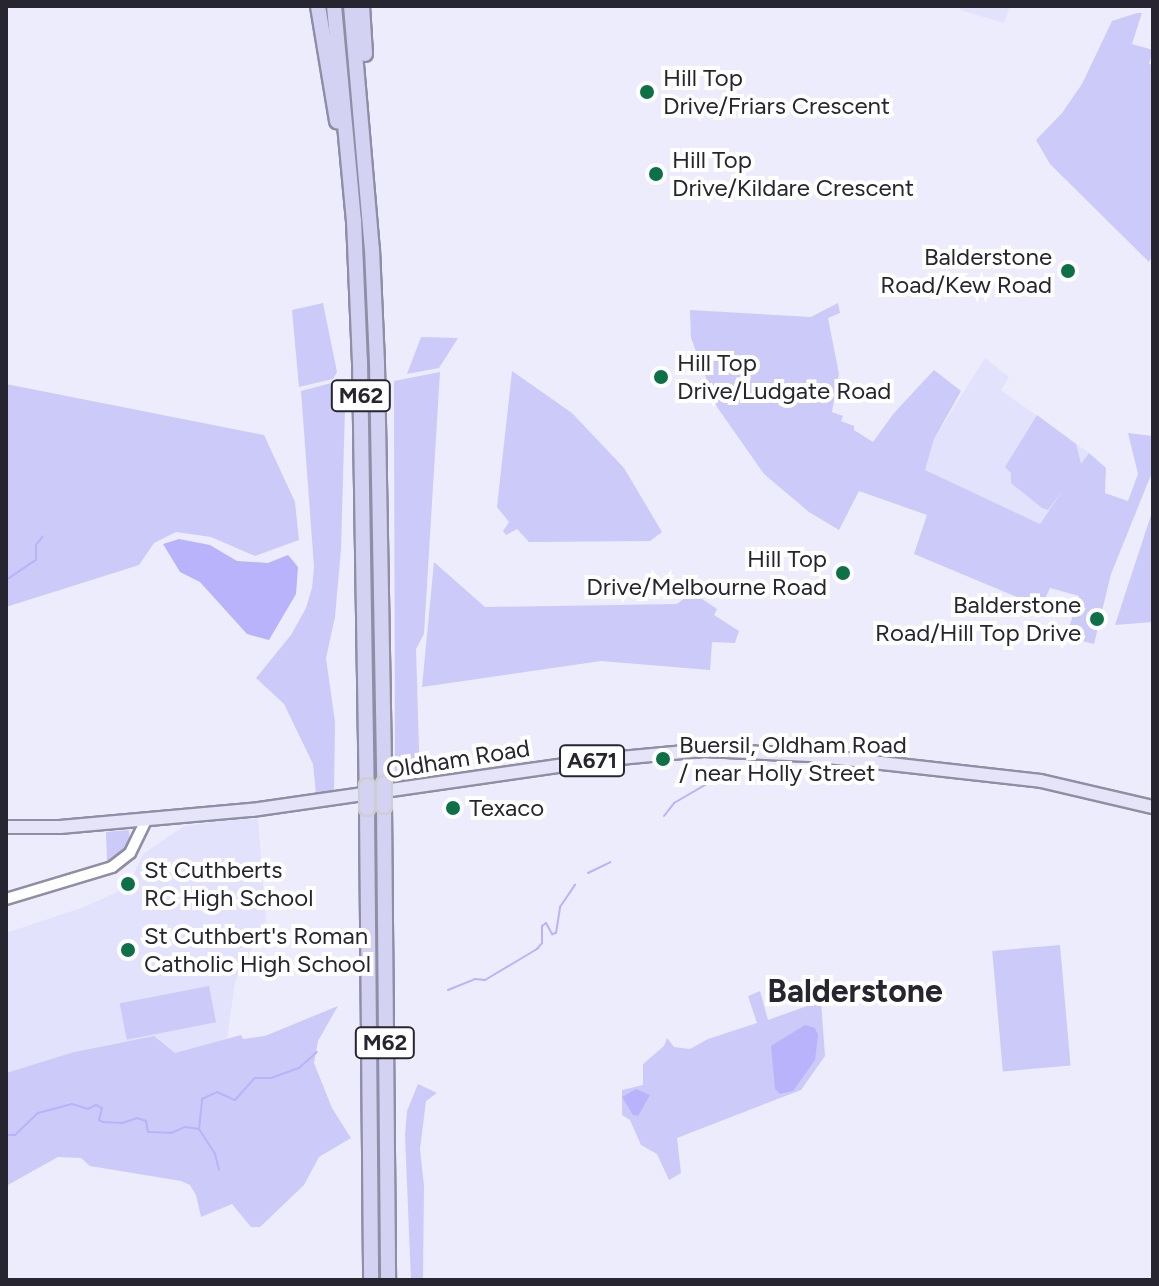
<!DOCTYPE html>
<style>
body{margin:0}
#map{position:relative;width:1159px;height:1286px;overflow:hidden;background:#edecfc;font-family:Figtree,sans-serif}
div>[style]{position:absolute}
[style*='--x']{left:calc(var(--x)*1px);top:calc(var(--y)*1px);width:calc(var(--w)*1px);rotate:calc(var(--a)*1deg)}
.built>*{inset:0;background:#e3e2fc}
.green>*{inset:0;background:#cccaf9;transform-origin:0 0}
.water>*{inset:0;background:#b8b3fa}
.stream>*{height:2px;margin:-1px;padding:0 1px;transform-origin:1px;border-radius:1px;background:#b8b3fa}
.roads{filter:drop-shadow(2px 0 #8f8ea5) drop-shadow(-2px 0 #8f8ea5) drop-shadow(0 2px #8f8ea5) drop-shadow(0 -2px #8f8ea5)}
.minor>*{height:10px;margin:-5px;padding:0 5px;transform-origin:5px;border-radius:5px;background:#fff}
.major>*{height:12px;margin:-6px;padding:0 6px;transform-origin:6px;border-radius:6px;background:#e5e4f8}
.highway>*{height:14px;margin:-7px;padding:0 7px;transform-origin:7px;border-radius:7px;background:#d4d2f3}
.bridges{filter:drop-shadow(2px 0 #cfcfd1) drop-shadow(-2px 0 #cfcfd1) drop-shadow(0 2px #cfcfd1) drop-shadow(0 -2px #cfcfd1)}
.highway-bridge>*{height:14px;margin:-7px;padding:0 7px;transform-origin:7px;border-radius:7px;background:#d4d2f3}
.dots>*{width:22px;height:22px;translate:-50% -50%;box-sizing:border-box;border:4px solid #fff;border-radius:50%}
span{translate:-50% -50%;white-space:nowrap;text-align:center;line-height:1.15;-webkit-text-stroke:8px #fff;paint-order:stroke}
.shield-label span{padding:2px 6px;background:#fff;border:2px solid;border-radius:6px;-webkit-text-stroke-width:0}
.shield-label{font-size:22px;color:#272630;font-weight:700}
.poi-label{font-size:24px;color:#272630}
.left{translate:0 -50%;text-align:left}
.right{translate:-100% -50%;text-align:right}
.street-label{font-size:24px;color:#272630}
.district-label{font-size:32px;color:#272630;font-weight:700}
.frame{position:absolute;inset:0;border:8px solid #272630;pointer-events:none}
</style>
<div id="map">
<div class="built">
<i style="clip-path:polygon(961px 6px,1010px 6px,1004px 23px,960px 10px)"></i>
<i style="clip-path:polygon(985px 358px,1009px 377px,1001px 390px,1089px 453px,1040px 524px,924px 470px,934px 439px)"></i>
<i style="clip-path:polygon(244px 818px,258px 819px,266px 920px,235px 982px,227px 1039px,175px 1054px,120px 1042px,74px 1052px,6px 1073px,6px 933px,84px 907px,128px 887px,143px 854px,184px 826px)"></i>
</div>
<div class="green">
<i style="clip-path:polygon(1137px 13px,1142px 13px,1132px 44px,1153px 50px,1149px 64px,1153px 65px,1153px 254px,1149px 262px,1050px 164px,1036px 140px,1062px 113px,1082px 84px,1112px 21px)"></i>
<i style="clip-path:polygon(323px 303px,337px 372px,333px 379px,299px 387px,292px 310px)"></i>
<i style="clip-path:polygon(838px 303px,840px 313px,828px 318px,839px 374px,832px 412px,843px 416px,841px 421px,854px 426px,854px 430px,873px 442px,894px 413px,934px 370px,961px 391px,934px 439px,925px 470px,1040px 524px,1063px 490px,1048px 510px,1042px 508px,1011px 483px,1011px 473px,1005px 467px,1037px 415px,1076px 444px,1081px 464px,1089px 453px,1106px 468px,1105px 493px,1128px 501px,1138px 474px,1128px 433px,1153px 436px,1153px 470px,1111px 574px,1094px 644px,1066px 637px,1079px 596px,1050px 588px,1041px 607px,914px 554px,927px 515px,859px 491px,839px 530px,809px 512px,764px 474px,717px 407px,691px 338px,690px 310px,811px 317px)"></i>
<i style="clip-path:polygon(421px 337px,458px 338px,439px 368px,407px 374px)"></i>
<i style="clip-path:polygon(512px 371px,572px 413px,624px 468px,662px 532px,650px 541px,529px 542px,517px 529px,506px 535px,503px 531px,509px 522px,497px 507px)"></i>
<i style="clip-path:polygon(440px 372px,424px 634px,416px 649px,420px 781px,395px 783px,394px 381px)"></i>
<i style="clip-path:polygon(339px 381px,345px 408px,341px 549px,335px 617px,326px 658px,335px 722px,334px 791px,316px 794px,313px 764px,284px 704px,256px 678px,291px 635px,306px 608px,312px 588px,314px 567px,301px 391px)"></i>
<i style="clip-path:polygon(6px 384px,264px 435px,295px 502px,299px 540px,255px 556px,211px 537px,176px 532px,154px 543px,139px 565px,6px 607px)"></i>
<i style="clip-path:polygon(1153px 509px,1153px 622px,1115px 625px)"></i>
<i style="clip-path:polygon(434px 562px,485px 607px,677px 604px,692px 592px,717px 609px,714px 615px,739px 631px,735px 643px,712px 642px,710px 670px,601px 661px,422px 687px)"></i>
<i style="clip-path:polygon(129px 830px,130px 844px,107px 862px,106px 832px)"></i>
<i style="left:1060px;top:945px;width:121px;height:68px;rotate:85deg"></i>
<i style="left:209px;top:986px;width:37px;height:91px;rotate:79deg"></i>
<i style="clip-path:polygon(760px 991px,768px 1020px,821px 1001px,825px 1056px,801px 1090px,677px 1138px,681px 1173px,669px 1180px,657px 1154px,641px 1145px,630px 1120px,622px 1115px,622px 1090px,643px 1085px,643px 1064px,664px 1046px,667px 1038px,674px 1047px,690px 1049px,708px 1039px,757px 1023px,748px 996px)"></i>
<i style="clip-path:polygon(338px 1006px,318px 1041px,314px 1063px,332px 1108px,351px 1138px,319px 1157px,304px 1185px,260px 1227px,251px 1227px,232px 1204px,201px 1217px,196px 1195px,190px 1185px,181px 1181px,90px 1166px,81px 1158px,58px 1157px,6px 1186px,6px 1073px,74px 1052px,154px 1036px,175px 1053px,241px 1035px,243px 1039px,265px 1036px)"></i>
<i style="clip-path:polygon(418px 1084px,437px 1093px,426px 1101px,420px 1149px,424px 1186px,423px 1280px,411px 1280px,405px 1135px,407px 1111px)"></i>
</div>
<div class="water">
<i style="clip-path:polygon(179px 539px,210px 545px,237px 561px,268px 563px,288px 555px,298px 567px,296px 594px,269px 640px,247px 634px,200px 582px,180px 572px,163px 544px)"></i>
<i style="clip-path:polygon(805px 1025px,815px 1028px,818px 1035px,815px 1060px,793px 1091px,780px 1094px,775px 1089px,771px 1046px)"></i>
<i style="clip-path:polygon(636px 1089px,650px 1095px,638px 1116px,633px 1115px,622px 1097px)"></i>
</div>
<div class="stream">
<i style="--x:6;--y:580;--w:36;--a:-34"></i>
<i style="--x:36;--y:560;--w:15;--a:-90"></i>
<i style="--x:36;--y:545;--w:11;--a:-52"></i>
<i style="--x:664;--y:816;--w:16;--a:-52"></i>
<i style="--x:674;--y:803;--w:44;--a:-30.1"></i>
<i style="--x:588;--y:873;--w:25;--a:-26"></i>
<i style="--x:448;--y:990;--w:29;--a:-22"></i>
<i style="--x:475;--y:979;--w:10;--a:6"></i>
<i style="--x:485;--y:980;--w:61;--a:-30.8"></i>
<i style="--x:537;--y:949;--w:8;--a:-50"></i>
<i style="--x:542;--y:943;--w:17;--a:-90"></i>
<i style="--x:542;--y:926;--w:5;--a:-37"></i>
<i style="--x:546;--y:923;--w:13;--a:61"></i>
<i style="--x:552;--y:934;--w:4;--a:-14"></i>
<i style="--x:556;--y:933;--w:26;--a:-81"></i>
<i style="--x:560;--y:907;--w:27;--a:-56"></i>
<i style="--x:199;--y:1129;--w:30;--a:57"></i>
<i style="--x:215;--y:1154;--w:16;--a:76"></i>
<i style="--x:6;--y:1135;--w:9;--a:0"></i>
<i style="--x:15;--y:1135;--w:32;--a:-44"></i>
<i style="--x:38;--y:1113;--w:35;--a:-15"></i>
<i style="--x:72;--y:1104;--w:17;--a:17"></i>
<i style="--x:88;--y:1109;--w:9;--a:-27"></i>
<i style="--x:96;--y:1105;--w:7;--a:27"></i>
<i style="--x:102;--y:1108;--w:12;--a:104"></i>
<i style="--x:99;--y:1120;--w:4;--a:27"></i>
<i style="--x:103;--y:1122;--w:19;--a:3"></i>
<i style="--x:122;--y:1123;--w:16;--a:-18"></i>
<i style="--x:137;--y:1118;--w:9;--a:18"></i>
<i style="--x:146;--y:1121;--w:11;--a:80"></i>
<i style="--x:148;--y:1132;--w:23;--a:2"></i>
<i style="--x:171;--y:1133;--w:15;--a:-23"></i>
<i style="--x:185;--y:1127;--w:14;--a:8"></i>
<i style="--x:199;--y:1129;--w:30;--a:-84"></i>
<i style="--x:202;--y:1099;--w:17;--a:-25"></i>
<i style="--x:217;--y:1092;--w:20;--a:24"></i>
<i style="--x:235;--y:1100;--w:30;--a:-48"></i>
<i style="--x:255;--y:1078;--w:16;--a:0"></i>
<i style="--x:271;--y:1078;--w:30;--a:-20"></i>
<i style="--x:299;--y:1068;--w:24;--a:-42"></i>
</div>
<div class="roads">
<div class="minor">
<i style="--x:6;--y:899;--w:111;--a:-16.8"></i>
<i style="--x:112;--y:867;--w:23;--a:-38"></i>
<i style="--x:130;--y:853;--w:37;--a:-64"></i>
</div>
<div class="major">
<i style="--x:6;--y:827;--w:54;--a:0"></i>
<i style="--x:60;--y:827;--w:193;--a:-5.1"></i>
<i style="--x:252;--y:810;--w:351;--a:-8.2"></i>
<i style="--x:599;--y:760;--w:105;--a:-5.4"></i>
<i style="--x:704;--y:750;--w:106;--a:2.7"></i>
<i style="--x:810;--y:755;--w:232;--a:6.4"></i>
<i style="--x:1041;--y:781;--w:115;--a:13.1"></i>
</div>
<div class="highway">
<i style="--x:318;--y:6;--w:117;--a:80.6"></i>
<i style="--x:334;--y:6;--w:215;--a:84.7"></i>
<i style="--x:354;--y:220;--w:141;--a:87.6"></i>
<i style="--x:360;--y:361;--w:425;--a:89.1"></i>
<i style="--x:351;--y:6;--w:244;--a:85.1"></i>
<i style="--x:372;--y:249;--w:115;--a:87.5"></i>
<i style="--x:377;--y:364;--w:420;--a:89"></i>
<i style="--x:362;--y:6;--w:48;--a:86.4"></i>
<i style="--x:384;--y:806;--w:474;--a:89.5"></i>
<i style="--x:367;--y:808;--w:472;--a:89.5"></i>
</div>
</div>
<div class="bridges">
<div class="highway-bridge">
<i style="--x:384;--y:784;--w:22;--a:90"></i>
<i style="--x:367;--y:786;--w:22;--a:90"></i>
</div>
</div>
<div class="dots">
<i style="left:647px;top:92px;background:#0d7047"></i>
<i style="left:656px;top:174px;background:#0d7047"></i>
<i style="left:1068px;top:271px;background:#0d7047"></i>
<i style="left:661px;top:377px;background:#0d7047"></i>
<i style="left:843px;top:573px;background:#0d7047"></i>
<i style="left:1097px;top:619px;background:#0d7047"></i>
<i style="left:663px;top:759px;background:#0d7047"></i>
<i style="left:453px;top:808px;background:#0d7047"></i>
<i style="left:128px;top:884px;background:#0d7047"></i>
<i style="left:128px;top:950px;background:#0d7047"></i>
</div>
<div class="shield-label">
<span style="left:361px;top:396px">M62</span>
<span style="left:592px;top:761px">A671</span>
<span style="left:385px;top:1043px">M62</span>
</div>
<div class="poi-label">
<span class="left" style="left:663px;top:92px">Hill Top<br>Drive/Friars Crescent</span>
<span class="left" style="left:672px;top:174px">Hill Top<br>Drive/Kildare Crescent</span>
<span class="right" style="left:1052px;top:271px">Balderstone<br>Road/Kew Road</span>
<span class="left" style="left:677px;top:377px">Hill Top<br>Drive/Ludgate Road</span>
<span class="right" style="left:827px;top:573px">Hill Top<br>Drive/Melbourne Road</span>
<span class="right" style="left:1081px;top:619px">Balderstone<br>Road/Hill Top Drive</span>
<span class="left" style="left:679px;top:759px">Buersil, Oldham Road<br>/ near Holly Street</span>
<span class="left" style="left:469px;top:808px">Texaco</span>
<span class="left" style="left:144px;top:884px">St Cuthberts<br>RC High School</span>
<span class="left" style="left:144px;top:950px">St Cuthbert's Roman<br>Catholic High School</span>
</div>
<div class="street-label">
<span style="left:458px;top:759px;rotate:-9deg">Oldham Road</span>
</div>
<div class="district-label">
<span style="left:855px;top:991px">Balderstone</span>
</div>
<div class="frame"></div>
</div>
